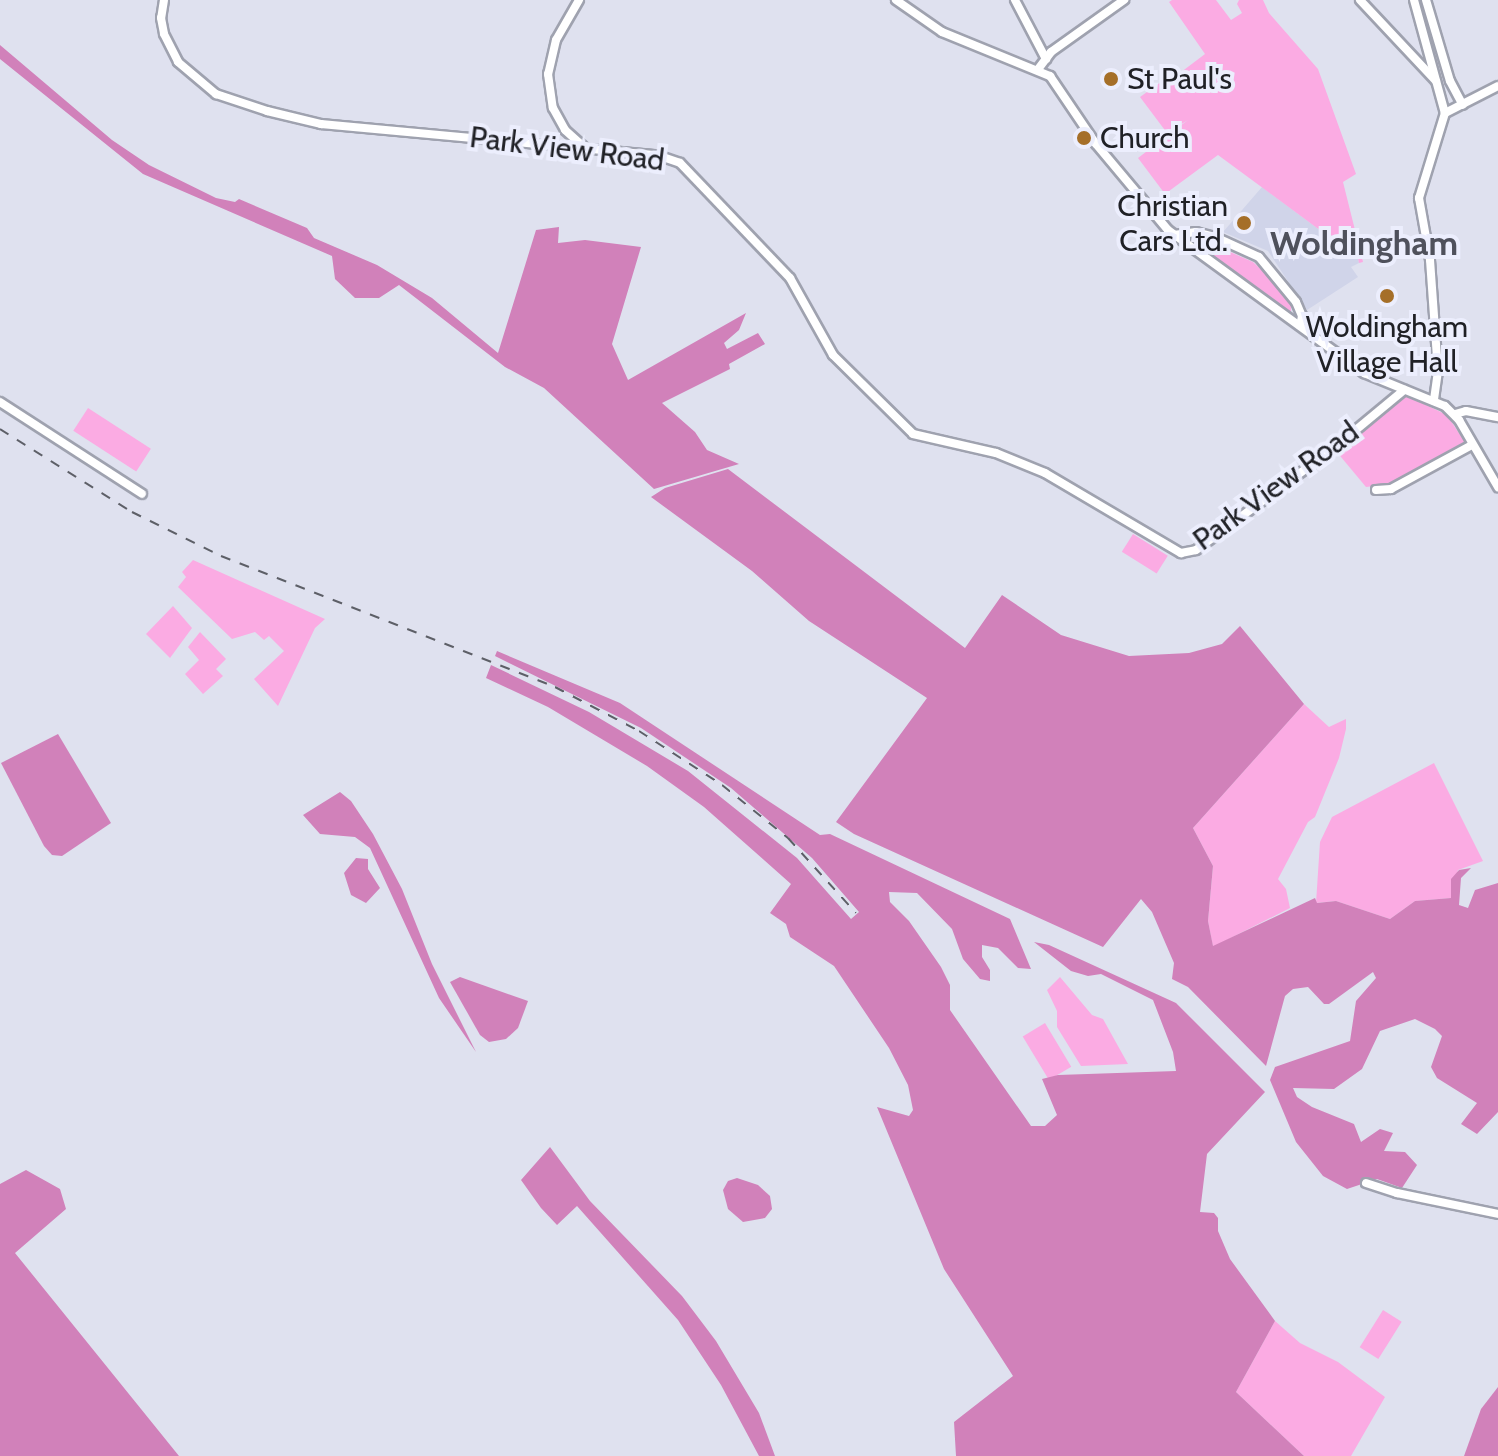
<!DOCTYPE html>
<style>
body{margin:0}
#map{position:relative;width:1498px;height:1456px;overflow:hidden;background:#dfe1ef;font-family:Cabin,sans-serif}
div>[style]{position:absolute}
[style*='--x']{left:calc(var(--x)*1px);top:calc(var(--y)*1px);width:calc(var(--w)*1px);rotate:calc(var(--a)*1deg)}
.built>*{inset:0;background:#d0d4e9}
.green>*{inset:0;background:#fbabe3;transform-origin:0 0}
.forest>*{inset:0;background:#d181ba}
.roads{filter:drop-shadow(2px 0 #9fa2af) drop-shadow(-2px 0 #9fa2af) drop-shadow(0 2px #9fa2af) drop-shadow(0 -2px #9fa2af)}
.minor>*{height:8px;margin:-4px;padding:0 4px;transform-origin:4px;border-radius:4px;background:#fff}
.rail>*{height:2px;margin-top:-1px;transform-origin:0;background:repeating-linear-gradient(90deg,#5d5f67 0 10px,transparent 0 20px)}
.dots>*{width:22px;height:22px;translate:-50% -50%;box-sizing:border-box;border:4px solid #eceefd;border-radius:50%}
span{translate:-50% -50%;white-space:nowrap;text-align:center;line-height:1.15;-webkit-text-stroke:8px #eceefd;paint-order:stroke}
.poi-label{font-size:30px;color:#202126}
.left{translate:0 -50%;text-align:left}
.right{translate:-100% -50%;text-align:right}
.street-label{font-size:30px;color:#202126}
.quarter-label{font-size:34px;color:#4f515c;font-weight:700}
</style>
<div id="map">
<div class="built">
<i style="clip-path:polygon(1262px 187px,1317px 228px,1346px 243px,1354px 238px,1359px 263px,1351px 267px,1358px 277px,1307px 310px,1268px 251px,1223px 232px)"></i>
</div>
<div class="green">
<i style="clip-path:polygon(1172px 0,1216px 0,1231px 20px,1242px 13px,1237px 4px,1239px 0,1263px 0,1269px 13px,1318px 69px,1356px 174px,1343px 182px,1363px 262px,1359px 263px,1354px 238px,1346px 243px,1317px 228px,1218px 155px,1165px 194px,1138px 158px,1188px 120px,1167px 133px,1140px 97px,1161px 82px,1164px 85px,1205px 54px,1169px 2px)"></i>
<i style="clip-path:polygon(1196px 237px,1253px 262px,1280px 287px,1291px 305px,1291px 313px,1188px 238px)"></i>
<i style="clip-path:polygon(1405px 395px,1447px 415px,1466px 444px,1392px 484px,1366px 487px,1336px 451px)"></i>
<i style="left:88px;top:408px;width:75px;height:27px;rotate:33deg"></i>
<i style="left:1133px;top:534px;width:41px;height:21px;rotate:32deg"></i>
<i style="clip-path:polygon(193px 560px,325px 619px,315px 628px,278px 706px,254px 679px,284px 651px,269px 636px,264px 640px,255px 632px,232px 639px,178px 587px,186px 577px,182px 572px)"></i>
<i style="clip-path:polygon(173px 606px,192px 628px,170px 658px,146px 634px)"></i>
<i style="clip-path:polygon(200px 632px,226px 659px,216px 669px,223px 676px,203px 694px,185px 674px,199px 660px,188px 647px)"></i>
<i style="clip-path:polygon(1304px 704px,1329px 727px,1346px 719px,1346px 729px,1339px 758px,1315px 817px,1308px 822px,1278px 879px,1286px 889px,1290px 908px,1213px 947px,1208px 921px,1213px 866px,1193px 828px)"></i>
<i style="clip-path:polygon(1434px 763px,1483px 861px,1458px 870px,1451px 898px,1415px 901px,1390px 919px,1336px 901px,1316px 903px,1320px 842px,1332px 817px)"></i>
<i style="clip-path:polygon(1060px 977px,1092px 1015px,1103px 1019px,1128px 1064px,1081px 1066px,1057px 1027px,1057px 1011px,1047px 990px)"></i>
<i style="left:1045px;top:1023px;width:51px;height:26px;rotate:59deg"></i>
<i style="left:1383px;top:1310px;width:22px;height:44px;rotate:32deg"></i>
<i style="clip-path:polygon(1275px 1321px,1300px 1343px,1338px 1362px,1385px 1397px,1351px 1456px,1304px 1456px,1236px 1392px)"></i>
</div>
<div class="forest">
<i style="clip-path:polygon(0 45px,112px 140px,149px 165px,216px 198px,235px 202px,239px 199px,307px 228px,314px 238px,377px 265px,432px 298px,498px 353px,536px 230px,559px 227px,558px 243px,585px 240px,641px 247px,612px 344px,628px 380px,746px 313px,739px 330px,724px 343px,727px 349px,758px 333px,765px 344px,729px 364px,730px 369px,662px 403px,695px 432px,707px 450px,739px 464px,654px 489px,544px 388px,505px 367px,399px 285px,379px 298px,355px 298px,335px 279px,332px 256px,143px 174px,0 59px)"></i>
<i style="clip-path:polygon(728px 469px,965px 648px,1002px 595px,1061px 635px,1129px 656px,1189px 653px,1222px 644px,1240px 626px,1304px 704px,1193px 828px,1213px 866px,1208px 921px,1213px 946px,1315px 898px,1317px 903px,1336px 901px,1390px 919px,1415px 901px,1451px 898px,1451px 879px,1459px 870px,1471px 868px,1461px 878px,1459px 905px,1468px 908px,1475px 890px,1498px 883px,1498px 1112px,1477px 1134px,1461px 1124px,1477px 1103px,1437px 1078px,1431px 1067px,1442px 1036px,1435px 1029px,1415px 1019px,1380px 1031px,1362px 1069px,1334px 1089px,1293px 1088px,1297px 1097px,1312px 1107px,1354px 1124px,1361px 1142px,1380px 1129px,1393px 1133px,1384px 1151px,1405px 1152px,1417px 1165px,1402px 1188px,1377px 1179px,1347px 1189px,1323px 1176px,1296px 1142px,1270px 1080px,1275px 1067px,1350px 1041px,1356px 1001px,1376px 978px,1373px 972px,1329px 1004px,1324px 1004px,1308px 987px,1293px 989px,1285px 996px,1266px 1066px,1188px 987px,1172px 979px,1174px 963px,1152px 912px,1141px 899px,1103px 947px,854px 834px,836px 822px,927px 698px,809px 621px,752px 571px,651px 497px,665px 488px)"></i>
<i style="clip-path:polygon(497px 651px,620px 703px,820px 835px,830px 834px,1010px 919px,1031px 969px,1018px 968px,998px 948px,982px 945px,982px 957px,990px 970px,990px 981px,980px 979px,963px 959px,952px 929px,917px 893px,889px 892px,890px 902px,909px 921px,941px 967px,950px 985px,950px 1010px,1031px 1126px,1045px 1126px,1057px 1115px,1042px 1079px,1058px 1075px,1176px 1071px,1173px 1052px,1153px 1000px,1101px 974px,1088px 976px,1071px 971px,1034px 942px,1049px 945px,1176px 1003px,1265px 1092px,1207px 1154px,1200px 1212px,1214px 1213px,1218px 1218px,1218px 1231px,1230px 1259px,1275px 1321px,1236px 1392px,1304px 1456px,956px 1456px,954px 1422px,1013px 1376px,944px 1269px,877px 1107px,909px 1116px,913px 1110px,908px 1085px,889px 1048px,834px 966px,790px 937px,786px 924px,770px 913px,791px 884px,704px 807px,647px 766px,548px 707px,486px 678px,491px 665px,589px 712px,688px 771px,797px 858px,851px 919px,859px 912px,812px 858px,731px 788px,641px 728px,495px 656px)"></i>
<i style="clip-path:polygon(58px 734px,111px 823px,62px 856px,52px 855px,44px 846px,1px 763px)"></i>
<i style="clip-path:polygon(340px 792px,351px 801px,373px 834px,402px 889px,432px 964px,476px 1052px,439px 998px,370px 848px,355px 837px,320px 834px,303px 815px)"></i>
<i style="clip-path:polygon(356px 858px,368px 859px,368px 869px,380px 888px,366px 903px,351px 895px,344px 873px)"></i>
<i style="clip-path:polygon(460px 977px,528px 1001px,518px 1028px,506px 1039px,489px 1042px,480px 1035px,450px 982px)"></i>
<i style="clip-path:polygon(550px 1147px,590px 1201px,682px 1296px,716px 1341px,759px 1413px,775px 1456px,759px 1456px,721px 1385px,678px 1320px,577px 1206px,557px 1225px,541px 1208px,521px 1180px)"></i>
<i style="clip-path:polygon(26px 1170px,60px 1189px,66px 1209px,15px 1253px,179px 1456px,0 1456px,0 1184px)"></i>
<i style="clip-path:polygon(737px 1178px,758px 1185px,770px 1196px,772px 1209px,765px 1218px,743px 1222px,728px 1209px,723px 1190px,728px 1181px)"></i>
<i style="clip-path:polygon(1498px 1387px,1498px 1456px,1464px 1456px,1481px 1409px)"></i>
</div>
<div class="roads">
<div class="minor">
<i style="--x:164;--y:0;--w:18;--a:99"></i>
<i style="--x:161;--y:18;--w:16;--a:79"></i>
<i style="--x:164;--y:34;--w:31;--a:63"></i>
<i style="--x:178;--y:62;--w:50;--a:40.1"></i>
<i style="--x:216;--y:94;--w:54;--a:18.4"></i>
<i style="--x:267;--y:111;--w:56;--a:13.5"></i>
<i style="--x:321;--y:124;--w:337;--a:5.3"></i>
<i style="--x:657;--y:155;--w:24;--a:19"></i>
<i style="--x:680;--y:163;--w:159;--a:46.3"></i>
<i style="--x:790;--y:278;--w:88;--a:60.8"></i>
<i style="--x:833;--y:355;--w:112;--a:44.6"></i>
<i style="--x:913;--y:434;--w:85;--a:12.9"></i>
<i style="--x:996;--y:453;--w:53;--a:22.2"></i>
<i style="--x:1045;--y:473;--w:158;--a:30.5"></i>
<i style="--x:1181;--y:553;--w:15;--a:-11"></i>
<i style="--x:1196;--y:550;--w:172;--a:-36.5"></i>
<i style="--x:1334;--y:448;--w:91;--a:-39.6"></i>
<i style="--x:579;--y:0;--w:46;--a:119.9"></i>
<i style="--x:556;--y:40;--w:35;--a:103"></i>
<i style="--x:548;--y:74;--w:34;--a:82"></i>
<i style="--x:553;--y:108;--w:25;--a:61"></i>
<i style="--x:565;--y:130;--w:24;--a:42"></i>
<i style="--x:896;--y:0;--w:56;--a:34.8"></i>
<i style="--x:942;--y:32;--w:117;--a:22.2"></i>
<i style="--x:1050;--y:76;--w:82;--a:55.9"></i>
<i style="--x:1096;--y:144;--w:112;--a:50.1"></i>
<i style="--x:1168;--y:230;--w:243;--a:36.1"></i>
<i style="--x:1364;--y:373;--w:87;--a:22.2"></i>
<i style="--x:1445;--y:406;--w:20;--a:45"></i>
<i style="--x:1459;--y:420;--w:78;--a:59.8"></i>
<i style="--x:1015;--y:0;--w:67;--a:62.3"></i>
<i style="--x:1360;--y:0;--w:111;--a:46.8"></i>
<i style="--x:1414;--y:0;--w:117;--a:74.7"></i>
<i style="--x:1445;--y:113;--w:89;--a:107"></i>
<i style="--x:1419;--y:198;--w:63;--a:79.9"></i>
<i style="--x:1430;--y:260;--w:111;--a:85.9"></i>
<i style="--x:1438;--y:371;--w:30;--a:98"></i>
<i style="--x:1426;--y:0;--w:84;--a:73.5"></i>
<i style="--x:1450;--y:81;--w:27;--a:62"></i>
<i style="--x:1039;--y:68;--w:20;--a:-53"></i>
<i style="--x:1051;--y:52;--w:90;--a:-35.5"></i>
<i style="--x:1445;--y:113;--w:59;--a:-27"></i>
<i style="--x:1174;--y:235;--w:22;--a:-8"></i>
<i style="--x:1196;--y:232;--w:20;--a:15"></i>
<i style="--x:1215;--y:237;--w:48;--a:24.4"></i>
<i style="--x:1259;--y:257;--w:58;--a:50.6"></i>
<i style="--x:1296;--y:302;--w:15;--a:67"></i>
<i style="--x:1302;--y:316;--w:10;--a:101"></i>
<i style="--x:0;--y:402;--w:169;--a:32.9"></i>
<i style="--x:1455;--y:414;--w:11;--a:-15"></i>
<i style="--x:1466;--y:411;--w:33;--a:11"></i>
<i style="--x:1376;--y:490;--w:15;--a:-4"></i>
<i style="--x:1391;--y:489;--w:92;--a:-28.5"></i>
<i style="--x:1366;--y:1183;--w:33;--a:18"></i>
<i style="--x:1397;--y:1193;--w:103;--a:11.7"></i>
</div>
</div>
<div class="rail">
<i style="--x:0;--y:429;--w:156;--a:32.2"></i>
<i style="--x:132;--y:512;--w:99;--a:26.3"></i>
<i style="--x:221;--y:556;--w:359;--a:21.4"></i>
<i style="--x:555;--y:687;--w:95;--a:27.6"></i>
<i style="--x:639;--y:731;--w:99;--a:33"></i>
<i style="--x:722;--y:785;--w:85;--a:38.8"></i>
<i style="--x:788;--y:838;--w:101;--a:47.8"></i>
</div>
<div class="dots">
<i style="left:1111px;top:79px;background:#a56f29"></i>
<i style="left:1084px;top:138px;background:#a56f29"></i>
<i style="left:1244px;top:223px;background:#a56f29"></i>
<i style="left:1387px;top:296px;background:#a56f29"></i>
</div>
<div class="poi-label">
<span class="left" style="left:1127px;top:79px">St Paul's</span>
<span class="left" style="left:1100px;top:138px">Church</span>
<span class="right" style="left:1228px;top:223px">Christian<br>Cars Ltd.</span>
<span style="left:1387px;top:344px">Woldingham<br>Village Hall</span>
</div>
<div class="street-label">
<span style="left:567px;top:149px;rotate:7deg">Park View Road</span>
<span style="left:1276px;top:486px;rotate:-36deg">Park View Road</span>
</div>
<div class="quarter-label">
<span style="left:1364px;top:244px">Woldingham</span>
</div>
</div>
